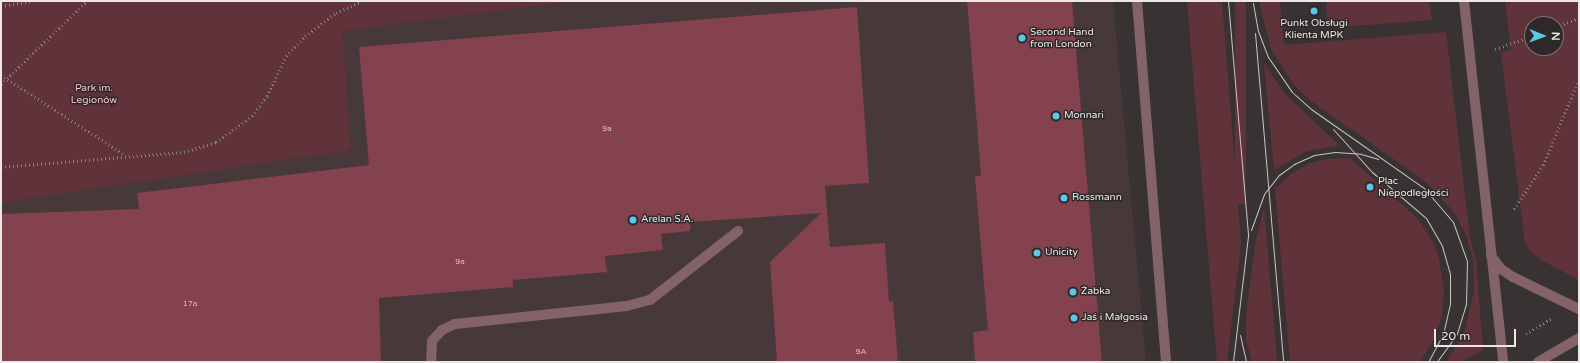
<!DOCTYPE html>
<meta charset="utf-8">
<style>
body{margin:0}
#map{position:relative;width:1580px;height:363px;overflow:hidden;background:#393233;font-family:"Varela Round",sans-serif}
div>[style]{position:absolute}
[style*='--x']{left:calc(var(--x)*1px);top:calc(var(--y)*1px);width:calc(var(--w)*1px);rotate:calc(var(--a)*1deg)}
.built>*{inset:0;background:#47383a}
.green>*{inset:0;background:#60333b;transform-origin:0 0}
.building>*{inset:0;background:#84414e}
.path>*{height:2.5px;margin-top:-1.25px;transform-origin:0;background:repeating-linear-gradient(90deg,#857f7f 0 1px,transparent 0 4px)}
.minor>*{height:10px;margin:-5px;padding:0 5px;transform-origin:5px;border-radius:5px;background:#836368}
.tram>*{height:1px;margin:-0.5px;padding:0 0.5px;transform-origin:0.5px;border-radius:0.5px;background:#cbc5c6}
.dots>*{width:11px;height:11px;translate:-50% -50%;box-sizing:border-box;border:2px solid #2f2829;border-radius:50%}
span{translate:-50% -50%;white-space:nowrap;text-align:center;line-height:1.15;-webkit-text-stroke:3px #2f2829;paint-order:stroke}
.number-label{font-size:8px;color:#d3bec2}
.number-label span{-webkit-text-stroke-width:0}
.poi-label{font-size:10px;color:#ede8e8}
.left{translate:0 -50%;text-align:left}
.park-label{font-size:10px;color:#f4c9cf}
.frame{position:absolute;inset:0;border:2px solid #ede8e8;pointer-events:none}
.north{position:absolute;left:1524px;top:16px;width:40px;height:40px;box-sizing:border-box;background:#2f2829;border:1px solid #7b7575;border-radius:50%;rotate:91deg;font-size:11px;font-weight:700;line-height:16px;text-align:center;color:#ede8e8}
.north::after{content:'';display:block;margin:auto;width:14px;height:18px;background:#5ac8e6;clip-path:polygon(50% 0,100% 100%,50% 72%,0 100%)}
.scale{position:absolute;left:1434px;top:329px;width:82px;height:18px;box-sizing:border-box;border:2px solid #ede8e8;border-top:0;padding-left:5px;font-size:12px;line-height:14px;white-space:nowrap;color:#ede8e8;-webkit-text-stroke:3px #2f2829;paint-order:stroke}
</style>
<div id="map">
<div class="built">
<i style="clip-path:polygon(576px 1px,1113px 1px,1146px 362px,1px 362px,1px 203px,351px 150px,343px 31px)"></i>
</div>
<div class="green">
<i style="clip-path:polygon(1px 1px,576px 1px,343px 31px,351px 150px,1px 203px)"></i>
<i style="clip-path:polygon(1187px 1px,1222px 1px,1241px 244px,1227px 362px,1217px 362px)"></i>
<i style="left:1235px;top:1px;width:11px;height:203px"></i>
<i style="clip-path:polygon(1259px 1px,1280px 1px,1284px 45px,1446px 32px,1470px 238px,1476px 259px,1483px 350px,1461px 362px,1446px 362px,1464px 334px,1474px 291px,1473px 260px,1467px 237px,1455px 213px,1426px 182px,1311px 101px,1293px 84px,1271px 49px)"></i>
<i style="clip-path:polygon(1326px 1px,1429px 1px,1432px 20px,1328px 28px)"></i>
<i style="clip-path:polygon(evenodd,1505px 1px,1579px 1px,1579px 280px,1541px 260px,1531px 252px,1525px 243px,1501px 53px,1511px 50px,1505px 1px,1532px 24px,1556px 24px,1556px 48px,1532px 48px,1532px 24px)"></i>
<i style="clip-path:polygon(1264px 63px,1284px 93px,1339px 145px,1305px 152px,1274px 170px)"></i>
<i style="clip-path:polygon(1350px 158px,1417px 218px,1434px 243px,1439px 258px,1444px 288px,1442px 316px,1431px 345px,1419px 362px,1290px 362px,1275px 189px,1291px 174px,1308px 164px,1327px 159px)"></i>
<i style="clip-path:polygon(1264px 208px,1276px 347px,1277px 362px,1252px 362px,1246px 340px,1246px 315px,1255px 244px)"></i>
</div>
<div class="building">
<i style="clip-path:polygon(967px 1px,1072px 1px,1102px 362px,975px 362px,973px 332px,988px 330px,975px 177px,981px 175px)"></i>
<i style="clip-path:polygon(857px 7px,869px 183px,825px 186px,830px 247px,885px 243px,889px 302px,893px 301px,898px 362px,777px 362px,770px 262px,821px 213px,690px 222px,690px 231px,661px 234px,663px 250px,605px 256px,607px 272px,513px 280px,513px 287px,379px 298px,381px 362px,1px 362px,1px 214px,139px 209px,137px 193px,369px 165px,359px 47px)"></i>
</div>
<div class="path">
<i style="--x:1;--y:6;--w:30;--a:-9"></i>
<i style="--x:1556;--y:27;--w:25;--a:-21"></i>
<i style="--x:1495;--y:49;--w:39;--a:-19"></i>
<i style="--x:1;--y:75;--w:148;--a:32.8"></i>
<i style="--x:1;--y:84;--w:120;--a:-44"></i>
<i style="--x:1;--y:167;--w:184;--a:-4.7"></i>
<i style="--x:184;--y:152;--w:34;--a:-17"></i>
<i style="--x:216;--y:142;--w:44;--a:-35.8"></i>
<i style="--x:252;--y:116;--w:25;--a:-53"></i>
<i style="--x:267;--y:96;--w:44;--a:-64.6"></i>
<i style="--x:286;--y:56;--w:28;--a:-46"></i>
<i style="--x:305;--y:36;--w:39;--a:-37"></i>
<i style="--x:336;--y:13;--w:29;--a:-25"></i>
<i style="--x:1514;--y:209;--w:53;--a:-56.6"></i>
<i style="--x:1543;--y:165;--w:93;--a:-67.3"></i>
<i style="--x:1526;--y:334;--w:32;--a:-32"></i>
</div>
<div class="minor">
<i style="--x:1137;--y:1;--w:362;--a:85.4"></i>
<i style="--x:1464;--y:1;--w:363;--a:83.8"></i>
<i style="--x:1491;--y:256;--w:16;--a:52"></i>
<i style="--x:1501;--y:269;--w:14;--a:34"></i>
<i style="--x:1513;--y:277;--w:73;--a:25.9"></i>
<i style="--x:431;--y:362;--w:21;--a:-87"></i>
<i style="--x:432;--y:341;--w:15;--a:-48"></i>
<i style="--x:442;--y:330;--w:14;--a:-25"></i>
<i style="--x:455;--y:324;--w:173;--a:-6"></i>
<i style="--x:627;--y:306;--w:24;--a:-15"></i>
<i style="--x:650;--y:300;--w:112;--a:-38.1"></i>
<i style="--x:1538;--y:362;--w:48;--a:-30.3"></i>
</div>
<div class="tram">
<i style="--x:1228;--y:1;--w:236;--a:85.1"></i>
<i style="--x:1248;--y:236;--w:127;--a:96.8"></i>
<i style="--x:1253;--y:3;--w:28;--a:80"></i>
<i style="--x:1258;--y:31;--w:28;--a:69"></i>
<i style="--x:1268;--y:57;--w:42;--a:55.6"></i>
<i style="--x:1292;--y:92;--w:25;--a:42"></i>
<i style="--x:1311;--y:109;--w:138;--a:35"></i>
<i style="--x:1424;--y:188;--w:45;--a:49.5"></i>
<i style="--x:1453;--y:222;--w:41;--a:70.3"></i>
<i style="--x:1467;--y:261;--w:43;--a:91.3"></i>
<i style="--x:1466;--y:304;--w:31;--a:107"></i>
<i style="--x:1457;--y:334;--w:34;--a:126"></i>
<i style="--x:1255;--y:33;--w:330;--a:85.1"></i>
<i style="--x:1333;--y:129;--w:58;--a:47.8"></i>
<i style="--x:1372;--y:172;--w:71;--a:40.4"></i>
<i style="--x:1426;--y:218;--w:32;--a:60"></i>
<i style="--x:1442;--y:246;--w:29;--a:74"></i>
<i style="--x:1450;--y:274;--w:30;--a:90"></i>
<i style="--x:1450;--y:304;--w:31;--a:103"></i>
<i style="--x:1443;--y:334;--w:32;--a:118"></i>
<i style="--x:1251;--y:230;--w:38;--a:-70"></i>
<i style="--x:1264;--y:194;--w:24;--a:-52"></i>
<i style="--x:1279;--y:175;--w:19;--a:-36"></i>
<i style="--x:1294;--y:164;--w:22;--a:-24"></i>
<i style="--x:1314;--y:155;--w:21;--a:-8"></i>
<i style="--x:1335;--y:152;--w:26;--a:4"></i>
<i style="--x:1361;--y:154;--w:18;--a:16"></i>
<i style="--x:1240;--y:335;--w:28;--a:77"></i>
</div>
<div class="dots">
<i style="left:1314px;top:11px;background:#5ac8e6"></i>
<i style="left:1022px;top:38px;background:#5ac8e6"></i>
<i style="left:1056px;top:116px;background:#5ac8e6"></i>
<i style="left:1370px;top:187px;background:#5ac8e6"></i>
<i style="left:1064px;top:198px;background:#5ac8e6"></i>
<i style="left:633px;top:220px;background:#5ac8e6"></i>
<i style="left:1037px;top:253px;background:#5ac8e6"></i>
<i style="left:1073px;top:292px;background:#5ac8e6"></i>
<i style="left:1074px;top:318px;background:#5ac8e6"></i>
</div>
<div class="number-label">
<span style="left:607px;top:129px">9a</span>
<span style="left:460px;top:262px">9a</span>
<span style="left:190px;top:304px">17a</span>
<span style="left:861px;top:352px">9A</span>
</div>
<div class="poi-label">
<span style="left:1314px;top:29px">Punkt Obsługi<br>Klienta MPK</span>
<span class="left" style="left:1030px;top:38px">Second Hand<br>from London</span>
<span class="left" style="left:1064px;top:116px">Monnari</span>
<span class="left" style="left:1378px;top:187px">Plac<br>Niepodległości</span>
<span class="left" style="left:1072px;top:198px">Rossmann</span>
<span class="left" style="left:641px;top:220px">Arelan S.A.</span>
<span class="left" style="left:1045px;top:253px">Unicity</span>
<span class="left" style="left:1081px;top:292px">Żabka</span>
<span class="left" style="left:1082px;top:318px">Jaś i Małgosia</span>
</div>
<div class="park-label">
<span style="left:94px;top:94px">Park im.<br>Legionów</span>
</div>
<div class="frame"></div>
<div class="north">N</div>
<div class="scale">20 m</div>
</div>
